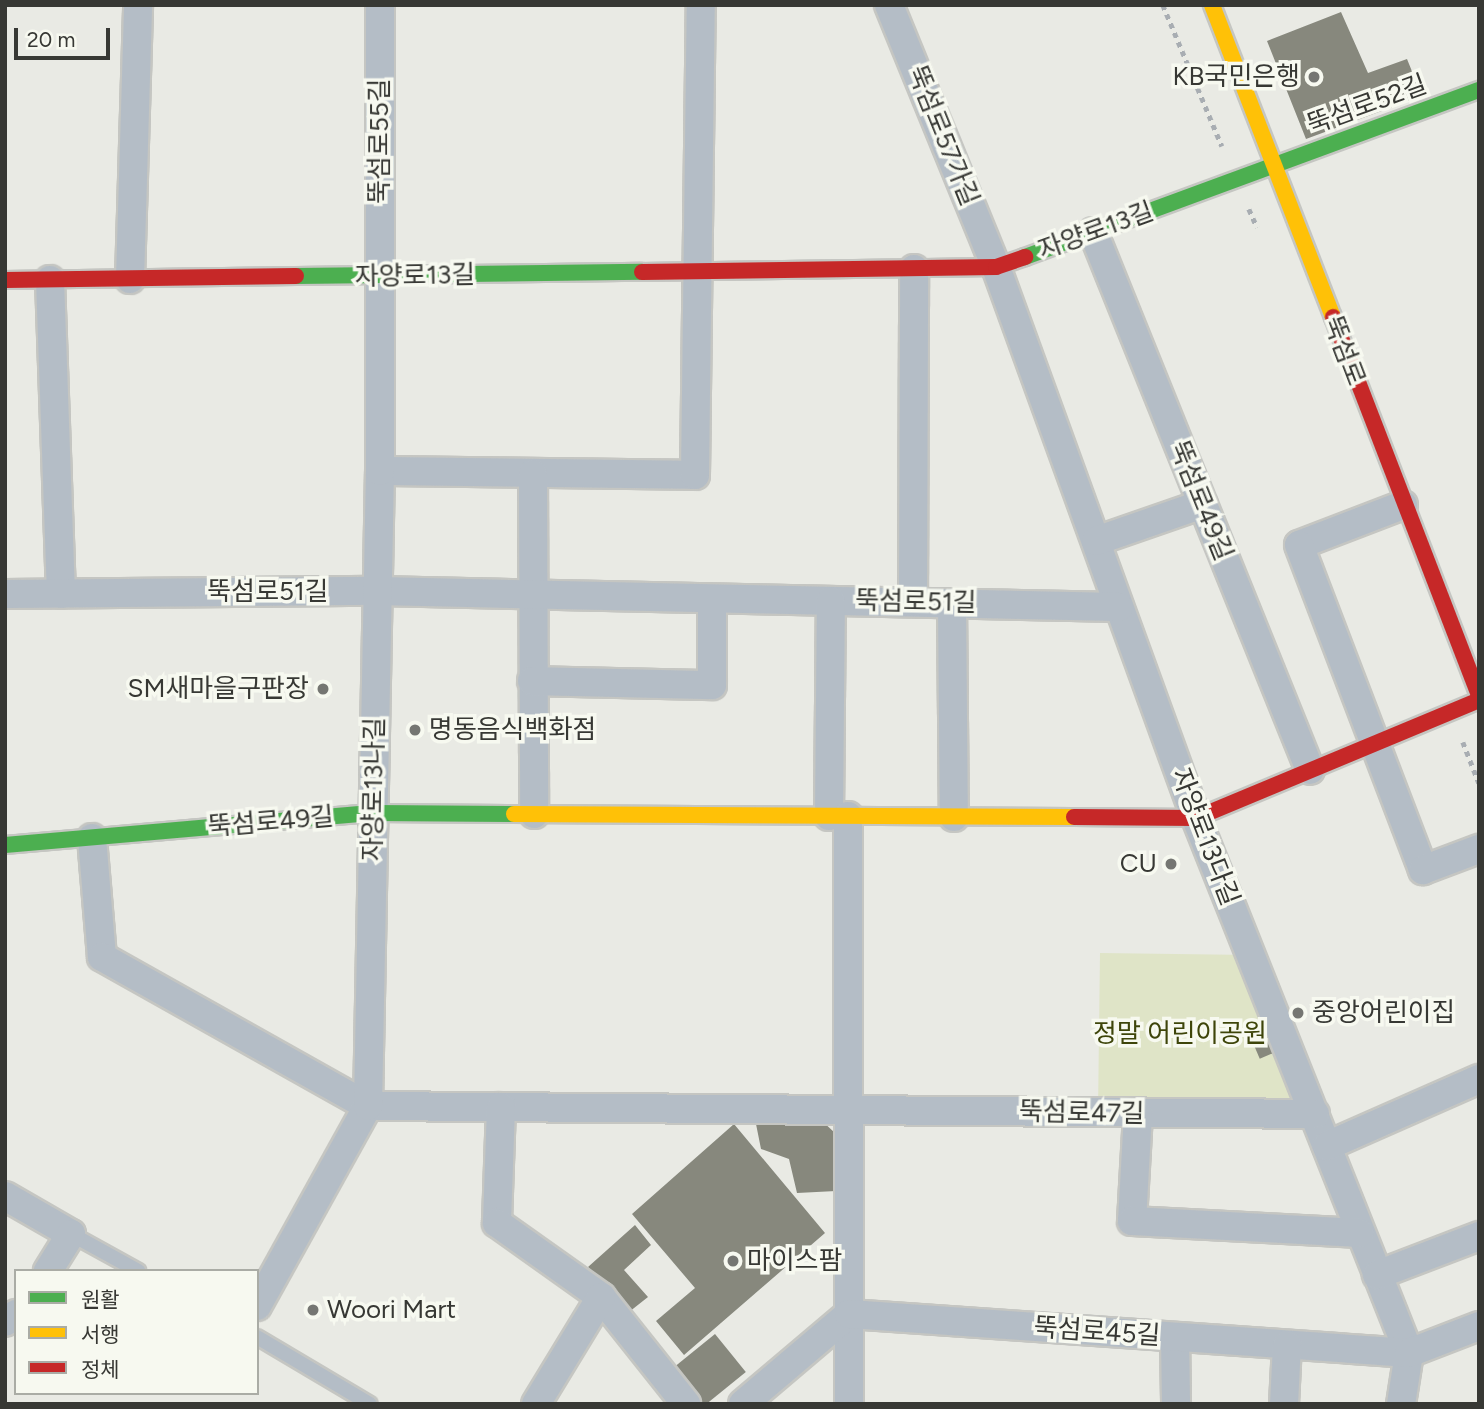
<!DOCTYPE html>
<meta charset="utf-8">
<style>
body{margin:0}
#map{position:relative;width:1484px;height:1409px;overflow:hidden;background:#e9eae4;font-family:Figtree,"Noto Sans KR",sans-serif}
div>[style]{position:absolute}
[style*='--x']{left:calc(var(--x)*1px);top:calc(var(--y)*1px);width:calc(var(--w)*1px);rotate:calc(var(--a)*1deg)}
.green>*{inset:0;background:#dfe4c7}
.building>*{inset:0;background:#87887d;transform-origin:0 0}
.path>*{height:4.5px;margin-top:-2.25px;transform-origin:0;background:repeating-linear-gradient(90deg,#a8adb2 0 5px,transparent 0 10px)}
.roads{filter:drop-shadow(2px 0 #c5c6c2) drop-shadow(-2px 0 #c5c6c2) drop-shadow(0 2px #c5c6c2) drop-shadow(0 -2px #c5c6c2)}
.lane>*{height:14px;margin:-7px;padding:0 7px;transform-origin:7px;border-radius:7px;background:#b4bdc6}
.street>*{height:28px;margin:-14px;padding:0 14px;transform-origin:14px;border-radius:14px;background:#b4bdc6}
.fast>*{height:16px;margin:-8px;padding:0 8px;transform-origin:8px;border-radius:8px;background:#4caf50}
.slow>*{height:16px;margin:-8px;padding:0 8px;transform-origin:8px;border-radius:8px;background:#ffc107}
.jam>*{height:16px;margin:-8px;padding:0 8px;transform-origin:8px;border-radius:8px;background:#c62828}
.dots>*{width:19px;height:19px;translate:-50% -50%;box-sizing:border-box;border:4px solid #f7f9f0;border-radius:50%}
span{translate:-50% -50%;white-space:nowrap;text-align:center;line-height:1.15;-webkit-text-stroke:7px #f7f9f0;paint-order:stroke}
.poi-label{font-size:26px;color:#373834}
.right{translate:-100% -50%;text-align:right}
.left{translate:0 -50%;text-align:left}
.street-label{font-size:26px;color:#373834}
.park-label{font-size:26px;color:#3e450a}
.frame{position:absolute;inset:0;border:7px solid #373834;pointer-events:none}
.legend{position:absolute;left:14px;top:1269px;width:245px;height:126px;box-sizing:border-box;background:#f7f9f0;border:2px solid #aaaca5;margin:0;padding:9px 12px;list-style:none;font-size:21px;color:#373834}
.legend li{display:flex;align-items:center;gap:14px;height:35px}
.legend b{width:35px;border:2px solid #aaaca5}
.scale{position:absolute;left:14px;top:28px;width:96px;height:32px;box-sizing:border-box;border:4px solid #373834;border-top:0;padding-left:9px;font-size:21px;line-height:24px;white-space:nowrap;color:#373834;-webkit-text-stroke:5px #f7f9f0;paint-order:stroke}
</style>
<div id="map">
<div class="green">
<i style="clip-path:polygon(1100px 953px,1251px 955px,1315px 1114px,1098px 1112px)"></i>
</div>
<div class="building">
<i style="clip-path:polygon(1341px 12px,1368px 73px,1407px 59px,1422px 96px,1306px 139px,1267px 41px)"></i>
<i style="left:1271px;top:1029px;width:23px;height:22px;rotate:67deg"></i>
<i style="clip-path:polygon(819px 1118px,836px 1134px,836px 1191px,797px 1193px,789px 1159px,761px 1149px,755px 1119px)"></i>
<i style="clip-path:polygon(734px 1124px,825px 1233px,684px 1355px,656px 1321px,695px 1288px,632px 1214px)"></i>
<i style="clip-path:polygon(635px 1225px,651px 1245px,624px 1270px,648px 1297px,629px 1312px,588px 1267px)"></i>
<i style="left:715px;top:1334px;width:49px;height:54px;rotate:51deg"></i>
</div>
<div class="path">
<i style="--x:1163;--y:5;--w:153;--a:67.3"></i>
<i style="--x:1249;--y:209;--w:20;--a:66"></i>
<i style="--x:1463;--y:742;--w:44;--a:68.7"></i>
</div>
<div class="roads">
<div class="lane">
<i style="--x:71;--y:1234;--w:77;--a:28.9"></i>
<i style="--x:257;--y:1337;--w:131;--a:30.7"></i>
</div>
<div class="street">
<i style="--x:889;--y:5;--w:283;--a:67.8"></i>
<i style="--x:996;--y:267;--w:586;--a:70.05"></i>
<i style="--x:1196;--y:818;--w:576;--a:68.29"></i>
<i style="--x:1409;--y:1353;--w:52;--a:98.9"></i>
<i style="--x:1093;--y:232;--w:580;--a:68.03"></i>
<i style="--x:130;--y:279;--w:274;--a:-88.3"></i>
<i style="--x:50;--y:280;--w:314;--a:88"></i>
<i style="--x:380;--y:471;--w:315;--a:0.7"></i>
<i style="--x:695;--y:475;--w:470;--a:-89.3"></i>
<i style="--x:533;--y:474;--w:340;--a:89.8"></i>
<i style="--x:1403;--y:505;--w:111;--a:159"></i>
<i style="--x:1299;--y:545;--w:348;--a:69.1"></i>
<i style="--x:1423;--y:870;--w:60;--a:-20.6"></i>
<i style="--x:1096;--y:541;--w:113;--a:-19.1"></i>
<i style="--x:5;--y:594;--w:373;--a:-0.5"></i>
<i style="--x:378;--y:591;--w:741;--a:1.24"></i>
<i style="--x:913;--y:602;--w:333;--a:-89.8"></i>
<i style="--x:952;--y:603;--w:214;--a:89.5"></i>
<i style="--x:532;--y:681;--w:180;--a:1.3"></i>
<i style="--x:712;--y:685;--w:86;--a:-90"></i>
<i style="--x:829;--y:816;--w:215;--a:-89.5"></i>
<i style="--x:848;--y:816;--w:588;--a:89.9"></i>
<i style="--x:92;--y:838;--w:119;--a:85.2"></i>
<i style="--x:102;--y:957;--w:305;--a:29.3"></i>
<i style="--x:368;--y:1106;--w:947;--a:0.48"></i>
<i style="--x:501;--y:1107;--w:116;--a:92"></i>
<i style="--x:497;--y:1223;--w:128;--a:35.4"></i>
<i style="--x:601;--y:1297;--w:137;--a:51.5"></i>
<i style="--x:1138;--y:1114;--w:107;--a:93.2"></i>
<i style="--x:1132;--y:1221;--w:228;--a:3"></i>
<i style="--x:1327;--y:1146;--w:166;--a:-23.8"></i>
<i style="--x:5;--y:1196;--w:76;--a:29.9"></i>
<i style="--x:71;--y:1234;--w:44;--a:121.9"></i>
<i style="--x:1377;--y:1275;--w:109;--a:-20.9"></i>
<i style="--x:257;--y:1306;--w:229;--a:-61"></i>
<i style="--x:368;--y:1106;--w:635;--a:-88.92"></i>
<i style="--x:380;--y:471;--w:466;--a:-90"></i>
<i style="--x:5;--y:1322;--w:14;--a:-36"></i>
<i style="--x:1175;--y:1337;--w:67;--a:89.1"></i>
<i style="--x:536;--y:1404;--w:125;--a:-58.7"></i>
<i style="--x:743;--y:1404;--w:139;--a:-40.3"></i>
<i style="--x:849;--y:1314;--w:561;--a:3.98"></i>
<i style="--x:1409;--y:1353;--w:75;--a:-21.1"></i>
<i style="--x:1284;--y:1404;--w:59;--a:-87.1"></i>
</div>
<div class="fast">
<i style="--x:1025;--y:257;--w:484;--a:-20.2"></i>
<i style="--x:296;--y:276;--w:346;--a:-0.7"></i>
<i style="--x:5;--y:845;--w:370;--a:-5"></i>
<i style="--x:374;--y:813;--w:140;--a:0.4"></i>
</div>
<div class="slow">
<i style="--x:1212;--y:5;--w:335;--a:68.8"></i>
<i style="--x:514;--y:814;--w:560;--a:0.31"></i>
</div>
<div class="jam">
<i style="--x:642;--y:272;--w:354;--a:-0.8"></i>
<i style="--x:996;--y:267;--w:31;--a:-19"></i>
<i style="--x:5;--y:280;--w:291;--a:-0.8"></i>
<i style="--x:1333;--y:317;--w:405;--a:68.9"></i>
<i style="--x:1074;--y:817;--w:122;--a:0.5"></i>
<i style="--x:1196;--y:818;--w:307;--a:-22.6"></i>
</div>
</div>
<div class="dots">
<i style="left:1314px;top:77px;background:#757672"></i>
<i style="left:323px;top:689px;background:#757672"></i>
<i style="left:415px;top:730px;background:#757672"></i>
<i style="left:1171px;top:864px;background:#757672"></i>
<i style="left:1298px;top:1013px;background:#757672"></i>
<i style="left:733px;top:1261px;background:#757672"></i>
<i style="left:313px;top:1310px;background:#757672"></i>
</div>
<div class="poi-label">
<span class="right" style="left:1300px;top:77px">KB국민은행</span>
<span class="right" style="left:309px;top:689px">SM새마을구판장</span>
<span class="left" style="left:429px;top:730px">명동음식백화점</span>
<span class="right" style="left:1157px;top:864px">CU</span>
<span class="left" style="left:1312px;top:1013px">중앙어린이집</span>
<span class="left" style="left:747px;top:1261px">마이스팜</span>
<span class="left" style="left:327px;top:1310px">Woori Mart</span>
</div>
<div class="street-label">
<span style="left:1367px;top:105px;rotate:-20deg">뚝섬로52길</span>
<span style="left:943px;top:136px;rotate:68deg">뚝섬로57가길</span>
<span style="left:380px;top:141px;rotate:-90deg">뚝섬로55길</span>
<span style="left:1096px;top:231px;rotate:-20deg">자양로13길</span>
<span style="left:415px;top:276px;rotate:-1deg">자양로13길</span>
<span style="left:1344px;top:351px;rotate:69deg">뚝섬로</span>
<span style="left:1201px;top:501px;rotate:68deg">뚝섬로49길</span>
<span style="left:268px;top:592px">뚝섬로51길</span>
<span style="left:916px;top:602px;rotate:1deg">뚝섬로51길</span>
<span style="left:374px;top:789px;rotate:-89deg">자양로13나길</span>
<span style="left:271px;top:822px;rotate:-5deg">뚝섬로49길</span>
<span style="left:1205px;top:837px;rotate:69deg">자양로13다길</span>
<span style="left:1082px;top:1113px;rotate:1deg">뚝섬로47길</span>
<span style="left:1097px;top:1332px;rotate:4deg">뚝섬로45길</span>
</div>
<div class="park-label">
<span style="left:1180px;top:1034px">정말 어린이공원</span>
</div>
<div class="frame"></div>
<ul class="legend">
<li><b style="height:9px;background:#4caf50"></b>원활</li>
<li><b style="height:9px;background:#ffc107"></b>서행</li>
<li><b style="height:9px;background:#c62828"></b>정체</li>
</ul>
<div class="scale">20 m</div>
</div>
